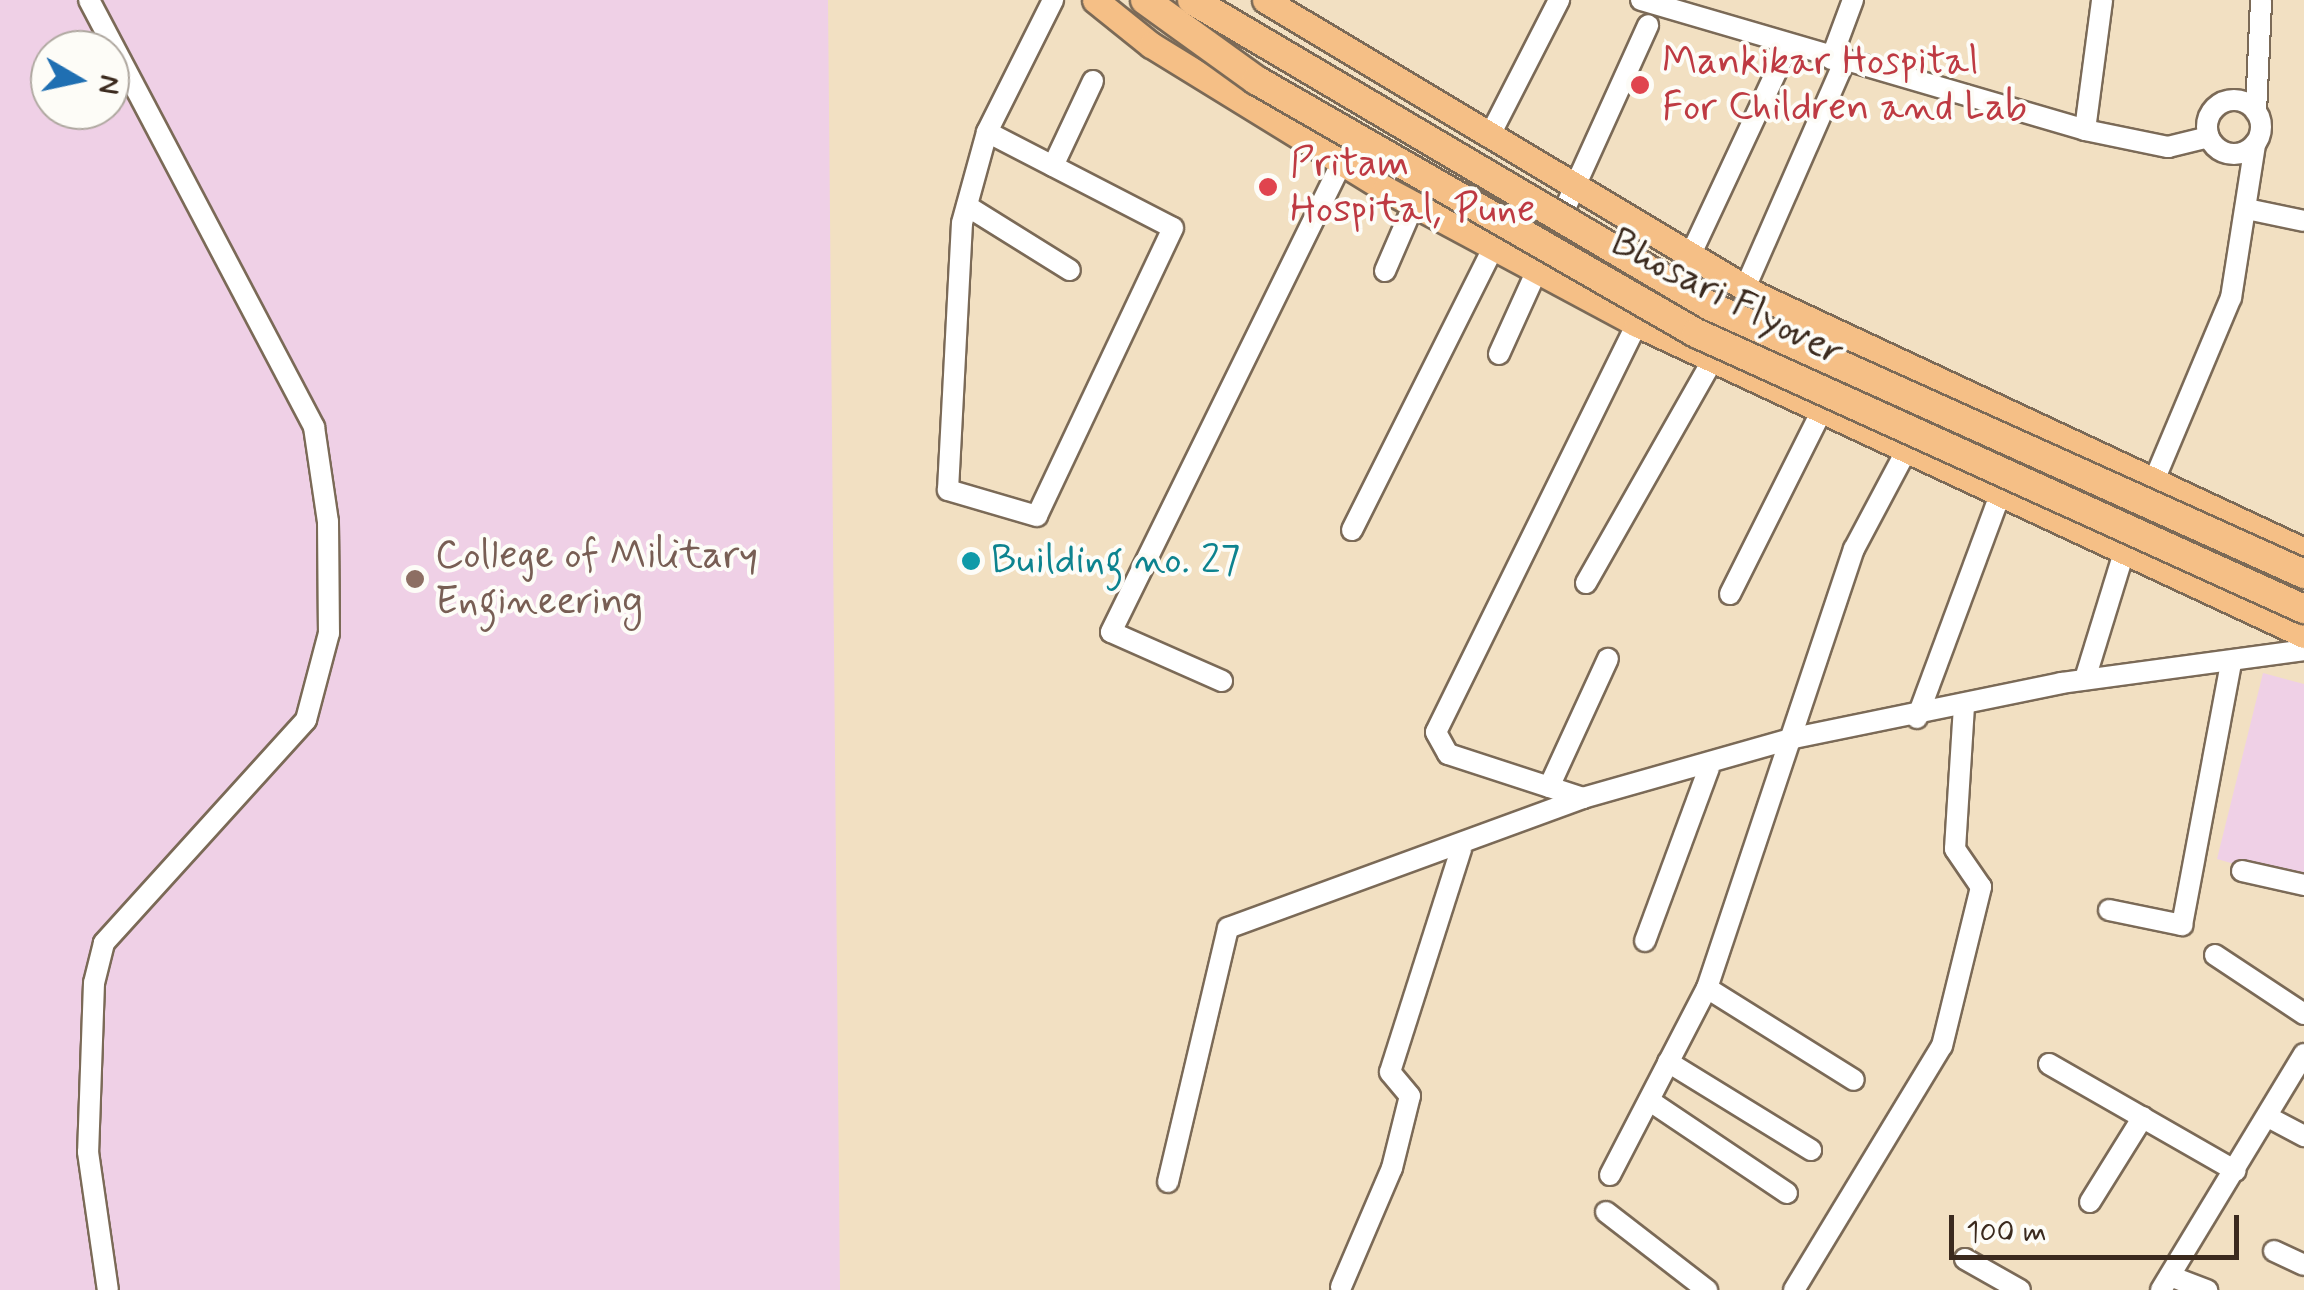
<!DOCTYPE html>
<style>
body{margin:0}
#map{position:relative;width:2304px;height:1290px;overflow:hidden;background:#f2e0c2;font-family:Mynerve,sans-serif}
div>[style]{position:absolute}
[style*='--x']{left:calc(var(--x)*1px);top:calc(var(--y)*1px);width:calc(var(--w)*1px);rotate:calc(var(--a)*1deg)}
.built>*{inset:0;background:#efd0e6}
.roads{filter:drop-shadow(2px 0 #7b6a57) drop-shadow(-2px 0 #7b6a57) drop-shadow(0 2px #7b6a57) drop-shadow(0 -2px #7b6a57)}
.minor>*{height:20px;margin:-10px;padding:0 10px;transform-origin:10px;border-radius:10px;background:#fff}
.minor>.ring{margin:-10px;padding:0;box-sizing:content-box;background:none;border:20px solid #fff;border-radius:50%}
.major>*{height:25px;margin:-12.5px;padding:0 12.5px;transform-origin:12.5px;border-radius:12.5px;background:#f5bf86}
.bridges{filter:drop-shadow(2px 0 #7b6a57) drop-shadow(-2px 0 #7b6a57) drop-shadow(0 2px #7b6a57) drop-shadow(0 -2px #7b6a57)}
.highway-bridge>*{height:28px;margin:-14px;padding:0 14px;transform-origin:14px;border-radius:14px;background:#f5bf86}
.dots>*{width:28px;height:28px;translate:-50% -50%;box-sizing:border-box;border:5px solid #fdfcf7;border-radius:50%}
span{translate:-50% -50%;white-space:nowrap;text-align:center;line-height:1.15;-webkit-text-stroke:8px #fdfcf7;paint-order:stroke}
.health-label{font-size:40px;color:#be3a42}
.left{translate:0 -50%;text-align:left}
.street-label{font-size:40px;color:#3b2a1e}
.education-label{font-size:40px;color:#785e54}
.culture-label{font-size:40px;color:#0d838f}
.north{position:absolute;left:30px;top:30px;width:100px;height:100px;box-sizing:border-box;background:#fdfcf7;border:2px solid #afa8a0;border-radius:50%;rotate:99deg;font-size:28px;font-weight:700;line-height:40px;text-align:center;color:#3b2a1e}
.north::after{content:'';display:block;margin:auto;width:35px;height:45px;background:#1f6fb2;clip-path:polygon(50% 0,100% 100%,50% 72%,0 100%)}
.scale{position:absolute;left:1949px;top:1215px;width:290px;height:45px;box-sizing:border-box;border:5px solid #3b2a1e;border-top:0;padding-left:12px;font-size:30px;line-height:35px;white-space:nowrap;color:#3b2a1e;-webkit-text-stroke:8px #fdfcf7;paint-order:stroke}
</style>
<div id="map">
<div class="built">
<i style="clip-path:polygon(evenodd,0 0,828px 0,840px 1290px,0 1290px,0 0,50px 50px,110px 50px,110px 110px,50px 110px,50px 50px)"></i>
<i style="clip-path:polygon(2263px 673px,2304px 684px,2304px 884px,2217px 859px)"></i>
</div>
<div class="roads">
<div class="minor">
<i style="--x:89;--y:0;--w:483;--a:62.2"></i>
<i style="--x:314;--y:427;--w:96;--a:81.6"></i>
<i style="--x:328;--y:522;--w:111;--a:89.5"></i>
<i style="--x:329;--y:633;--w:90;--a:104.8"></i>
<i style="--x:306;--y:720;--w:301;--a:132.2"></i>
<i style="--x:104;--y:943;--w:41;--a:104"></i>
<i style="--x:94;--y:983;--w:169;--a:92"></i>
<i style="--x:88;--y:1152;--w:139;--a:81.8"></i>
<i style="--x:1641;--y:0;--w:463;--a:16.3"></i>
<i style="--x:2085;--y:130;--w:85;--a:11.6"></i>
<i style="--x:2168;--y:147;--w:42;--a:-13.7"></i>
<i style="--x:1831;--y:59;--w:63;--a:-69.6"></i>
<i class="ring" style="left:2207px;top:100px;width:34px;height:34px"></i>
<i style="--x:2256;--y:112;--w:112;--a:-87.4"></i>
<i style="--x:2085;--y:130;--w:131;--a:-82.5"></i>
<i style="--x:987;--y:132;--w:209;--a:27.3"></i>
<i style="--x:1173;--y:228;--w:318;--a:115.3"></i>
<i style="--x:1037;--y:516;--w:93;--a:-163.7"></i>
<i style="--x:948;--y:490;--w:267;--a:-87"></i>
<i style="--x:962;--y:223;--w:94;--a:-74.6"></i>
<i style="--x:987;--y:132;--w:148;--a:-63.4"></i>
<i style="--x:1489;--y:137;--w:154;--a:-62.9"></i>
<i style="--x:1053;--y:166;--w:94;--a:-64.8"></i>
<i style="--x:967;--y:206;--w:121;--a:31.9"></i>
<i style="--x:2247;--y:209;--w:58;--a:11.9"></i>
<i style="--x:1690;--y:256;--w:231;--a:-64.9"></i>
<i style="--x:1385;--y:271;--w:73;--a:-66.6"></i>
<i style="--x:1745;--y:288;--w:247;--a:-66.3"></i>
<i style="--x:1499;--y:354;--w:361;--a:-65.6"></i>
<i style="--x:1352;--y:530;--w:317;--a:-63.4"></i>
<i style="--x:1586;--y:583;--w:255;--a:-60.4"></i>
<i style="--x:1730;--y:594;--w:203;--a:-63.4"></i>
<i style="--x:2085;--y:679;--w:133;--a:-72.9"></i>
<i style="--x:2124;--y:552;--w:276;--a:-67.2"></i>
<i style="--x:2231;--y:298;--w:156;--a:-81.1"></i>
<i style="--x:1222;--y:681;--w:121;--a:-156.2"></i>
<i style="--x:1111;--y:632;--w:524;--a:-63.83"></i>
<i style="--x:1917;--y:718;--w:238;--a:-69.6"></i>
<i style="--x:1549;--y:787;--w:141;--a:-65.3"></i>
<i style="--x:1583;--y:798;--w:142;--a:-161.9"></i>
<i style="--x:1448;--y:754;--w:25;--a:-119"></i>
<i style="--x:1436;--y:732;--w:455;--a:-63.8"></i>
<i style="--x:2242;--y:871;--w:64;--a:12.7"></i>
<i style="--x:2109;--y:910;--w:75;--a:11.6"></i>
<i style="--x:2182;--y:925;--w:267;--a:-79.4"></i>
<i style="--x:1645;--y:941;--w:184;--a:-69.7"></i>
<i style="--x:2215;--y:955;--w:107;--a:33.5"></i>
<i style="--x:1707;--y:988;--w:173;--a:32"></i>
<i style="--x:1668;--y:1062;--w:168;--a:31.6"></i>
<i style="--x:2049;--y:1064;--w:215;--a:29.8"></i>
<i style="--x:1650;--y:1101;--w:165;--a:33.9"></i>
<i style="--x:2268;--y:1117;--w:41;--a:27.8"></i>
<i style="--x:1610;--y:1175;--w:211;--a:-62.6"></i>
<i style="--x:1707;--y:988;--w:463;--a:-71.5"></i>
<i style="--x:1854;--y:549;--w:111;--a:-62"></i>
<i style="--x:1168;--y:1182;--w:261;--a:-76.7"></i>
<i style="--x:1228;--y:928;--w:378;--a:-20.1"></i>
<i style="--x:1583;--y:798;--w:219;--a:-15.9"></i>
<i style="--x:1794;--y:738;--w:273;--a:-11.6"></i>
<i style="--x:2061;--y:683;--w:245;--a:-7.7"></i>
<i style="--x:2090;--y:1202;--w:100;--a:-58.1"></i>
<i style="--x:1606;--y:1212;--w:128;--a:37.7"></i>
<i style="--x:2274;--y:1251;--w:33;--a:25"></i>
<i style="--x:1965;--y:1259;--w:63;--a:29.4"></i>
<i style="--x:2170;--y:1276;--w:40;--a:21"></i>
<i style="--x:1341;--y:1287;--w:129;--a:-66.8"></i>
<i style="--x:1392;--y:1168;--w:74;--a:-76"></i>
<i style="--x:1410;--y:1096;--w:31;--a:-130"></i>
<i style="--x:1390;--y:1072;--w:234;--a:-72.3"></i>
<i style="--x:1794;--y:1290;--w:285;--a:-58.8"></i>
<i style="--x:1942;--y:1046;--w:164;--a:-76.2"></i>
<i style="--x:1981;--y:887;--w:46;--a:-124.4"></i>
<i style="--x:1955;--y:849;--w:143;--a:-86.4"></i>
<i style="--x:2161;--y:1290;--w:276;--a:-58.8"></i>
</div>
<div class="major">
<i style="--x:1095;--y:0;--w:72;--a:38.8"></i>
<i style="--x:1151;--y:45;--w:275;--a:31.6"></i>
<i style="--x:1385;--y:189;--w:286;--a:28.2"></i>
<i style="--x:1637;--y:324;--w:736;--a:25"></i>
<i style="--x:1265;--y:0;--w:576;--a:30.93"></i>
<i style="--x:1759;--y:296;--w:602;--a:25.07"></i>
</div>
</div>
<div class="bridges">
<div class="highway-bridge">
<i style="--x:1145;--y:0;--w:137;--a:35.8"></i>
<i style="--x:1256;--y:80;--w:508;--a:29.9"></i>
<i style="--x:1696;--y:333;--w:668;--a:24.42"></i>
<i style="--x:1192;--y:0;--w:602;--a:30.57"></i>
<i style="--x:1710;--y:306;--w:652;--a:24.28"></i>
</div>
</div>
<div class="dots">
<i style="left:1640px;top:85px;background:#e0444e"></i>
<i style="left:1268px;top:187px;background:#e0444e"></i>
<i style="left:971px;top:561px;background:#0f9aa8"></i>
<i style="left:415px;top:579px;background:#8d6e63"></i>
</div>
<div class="health-label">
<span class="left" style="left:1662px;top:85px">Mankikar Hospital<br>For Children and Lab</span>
<span class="left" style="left:1290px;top:187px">Pritam<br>Hospital, Pune</span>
</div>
<div class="street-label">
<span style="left:1727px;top:298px;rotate:27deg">Bhosari Flyover</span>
</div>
<div class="education-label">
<span class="left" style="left:435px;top:579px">College of Military<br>Engineering</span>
</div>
<div class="culture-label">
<span class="left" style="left:991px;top:561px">Building no. 27</span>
</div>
<div class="north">N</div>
<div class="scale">100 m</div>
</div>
